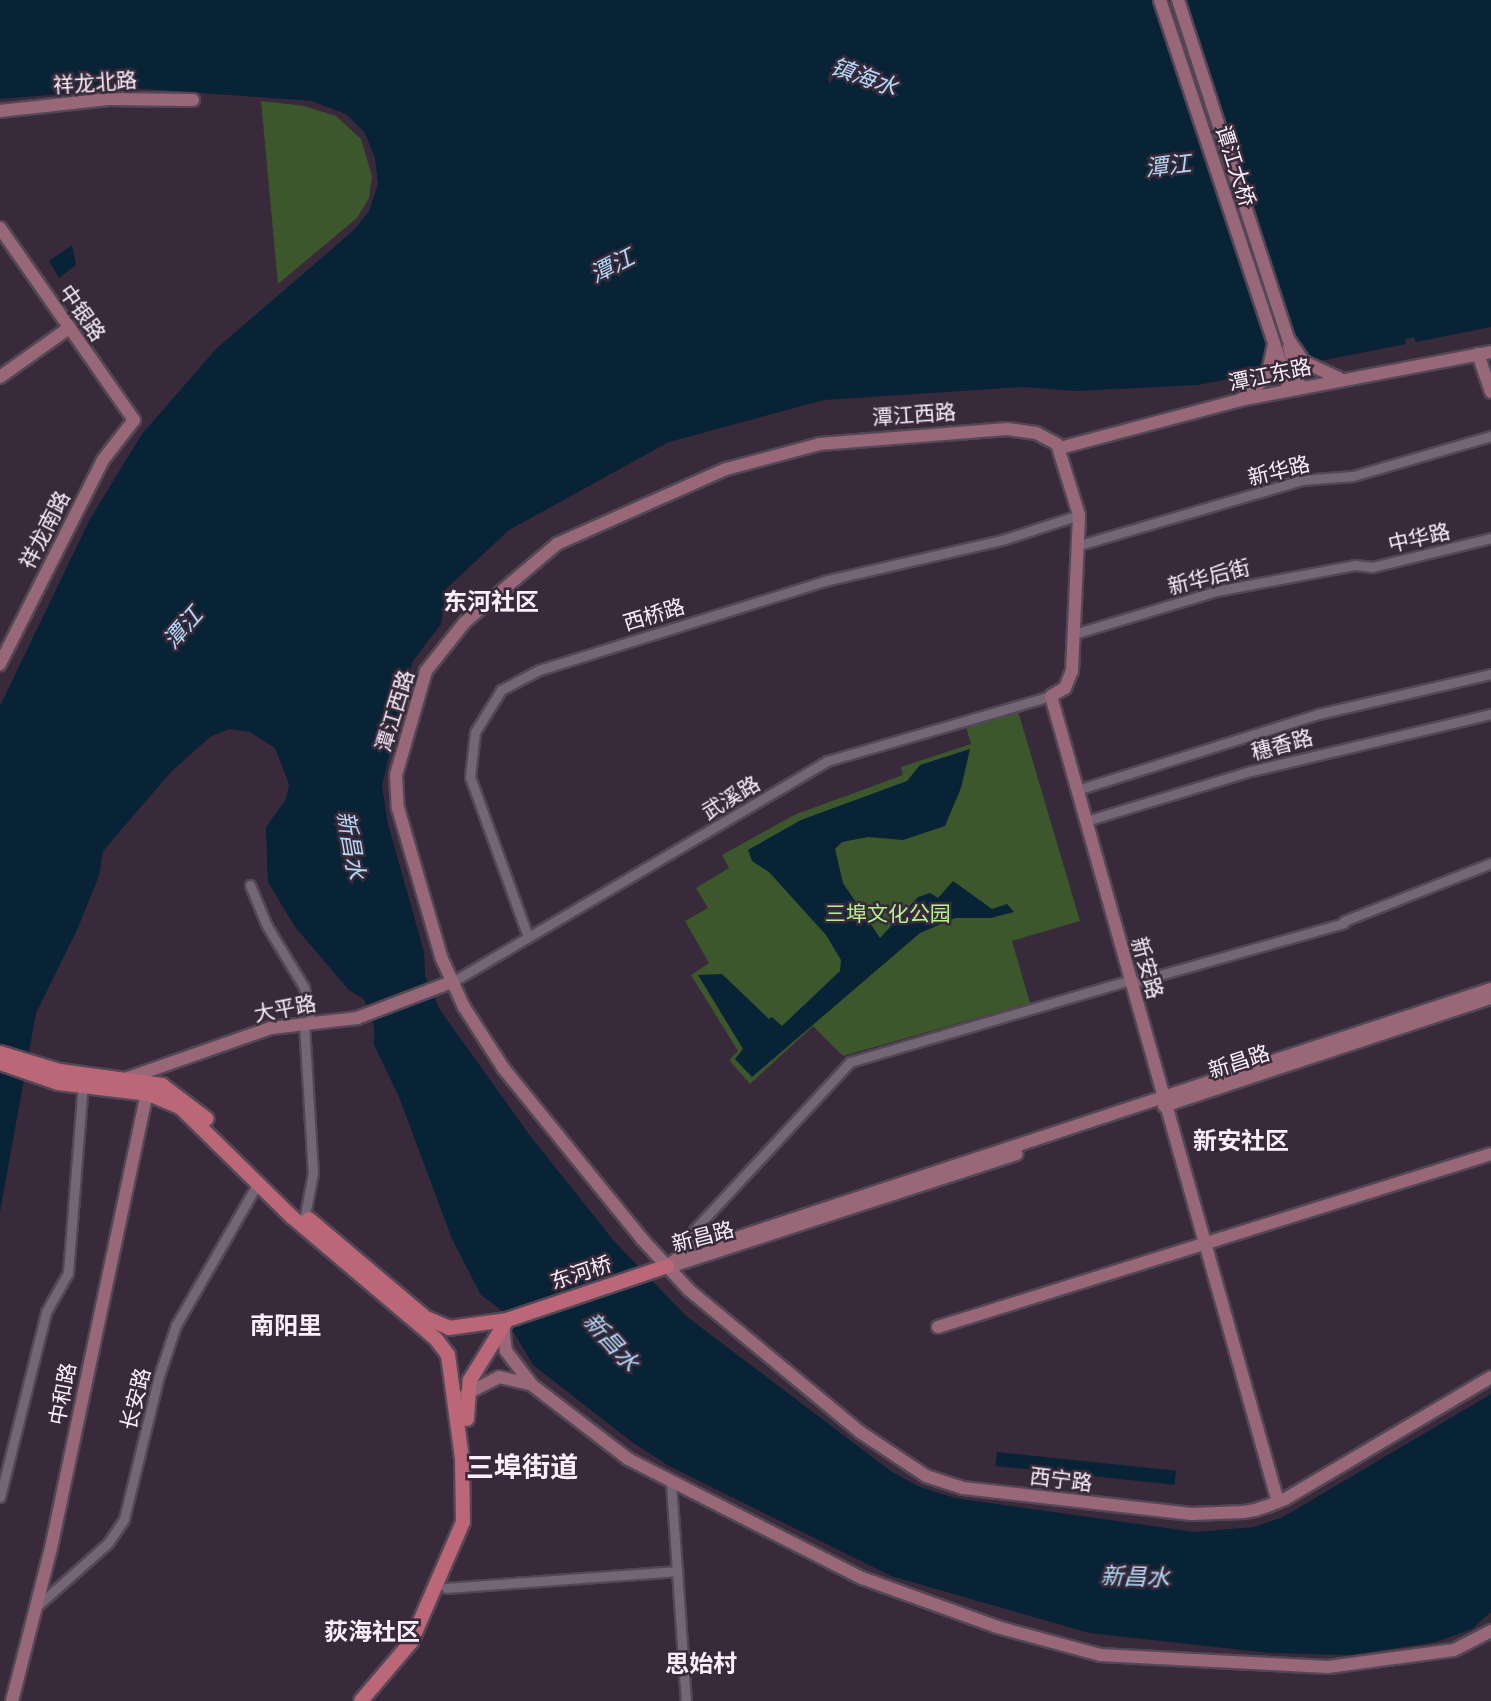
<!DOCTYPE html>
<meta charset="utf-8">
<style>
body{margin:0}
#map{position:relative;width:1491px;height:1701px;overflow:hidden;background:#382a3a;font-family:Arial,"Noto Sans SC",sans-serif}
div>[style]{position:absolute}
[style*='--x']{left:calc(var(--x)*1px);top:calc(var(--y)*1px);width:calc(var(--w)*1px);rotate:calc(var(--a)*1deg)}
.green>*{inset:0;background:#3c572c}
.water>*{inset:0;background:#082335;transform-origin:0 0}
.roads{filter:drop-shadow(2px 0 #534755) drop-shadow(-2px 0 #534755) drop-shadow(0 2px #534755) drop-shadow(0 -2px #534755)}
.street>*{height:9px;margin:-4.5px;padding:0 4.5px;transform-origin:4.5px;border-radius:4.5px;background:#756677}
.secondary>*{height:12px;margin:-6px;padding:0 6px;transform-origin:6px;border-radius:6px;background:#986778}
.primary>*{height:14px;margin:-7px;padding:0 7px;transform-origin:7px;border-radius:7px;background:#bb6778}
span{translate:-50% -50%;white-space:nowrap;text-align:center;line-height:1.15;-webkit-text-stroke:5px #382a3a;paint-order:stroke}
.street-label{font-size:21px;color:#f8eff9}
.park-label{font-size:21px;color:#b3f38d}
.water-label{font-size:23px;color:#b2d9f8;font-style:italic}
.quarter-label{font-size:24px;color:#f8eff9;font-weight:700}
.district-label{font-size:28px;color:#f8eff9;font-weight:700}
</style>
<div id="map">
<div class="green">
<i style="clip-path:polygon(261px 101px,304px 106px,336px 116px,361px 139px,372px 176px,369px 198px,357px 218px,278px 284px)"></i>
<i style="clip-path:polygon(1018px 711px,1080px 921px,1012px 941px,1030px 1003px,843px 1056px,813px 1026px,750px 1084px,729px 1060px,738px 1051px,691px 975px,709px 963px,685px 921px,708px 908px,696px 888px,729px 868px,722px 855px,794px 815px,903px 775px,901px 767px,971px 744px,966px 727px)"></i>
</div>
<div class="water">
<i style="clip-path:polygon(0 0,1491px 0,1491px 327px,1416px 342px,1414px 337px,1405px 339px,1406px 344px,1198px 385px,1076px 391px,1023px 387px,824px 400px,669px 442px,509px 530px,446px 589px,441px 624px,413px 661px,407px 679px,382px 786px,388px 824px,424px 952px,425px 975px,440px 1010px,531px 1137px,614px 1241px,686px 1316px,892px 1472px,920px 1487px,955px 1498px,1195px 1532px,1254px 1527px,1283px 1517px,1491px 1394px,1491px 1612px,1472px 1629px,1436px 1642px,1351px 1655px,1269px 1653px,1089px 1633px,891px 1576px,669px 1466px,632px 1442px,533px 1365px,500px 1309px,481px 1295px,452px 1239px,399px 1097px,374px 1045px,374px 1027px,364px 999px,349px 990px,295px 927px,268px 882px,266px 827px,286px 799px,289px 784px,275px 748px,250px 732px,229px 729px,210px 737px,171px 772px,103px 851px,99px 876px,77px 930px,36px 1013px,0 1212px,0 706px,90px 519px,142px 434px,216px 349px,354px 230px,369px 211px,378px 184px,375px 159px,365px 133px,346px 114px,311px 101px,133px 88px,0 99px)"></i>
<i style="clip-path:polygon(72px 245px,76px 265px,59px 278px,49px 261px)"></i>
<i style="clip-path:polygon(970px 749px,961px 788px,945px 826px,903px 840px,868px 837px,842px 842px,835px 849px,843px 883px,880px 938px,918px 897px,930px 893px,938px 898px,953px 881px,992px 909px,1007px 904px,1014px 912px,991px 918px,955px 918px,920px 933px,752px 1077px,735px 1059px,743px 1049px,698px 975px,722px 974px,769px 1019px,772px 1017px,782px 1026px,840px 971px,841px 960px,826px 935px,769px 872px,752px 861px,748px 850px,801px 820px,907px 781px,920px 765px)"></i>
<i style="left:997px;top:1452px;width:180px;height:14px;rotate:6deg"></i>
</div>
<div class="roads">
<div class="street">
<i style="--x:1076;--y:546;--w:234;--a:-16.3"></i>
<i style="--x:1301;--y:480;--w:52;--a:-4.4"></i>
<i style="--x:1353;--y:476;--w:144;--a:-16.2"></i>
<i style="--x:1074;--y:634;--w:148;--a:-16.8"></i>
<i style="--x:1216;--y:591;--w:141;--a:-10.6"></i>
<i style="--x:1355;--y:565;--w:17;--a:7"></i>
<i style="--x:1372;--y:567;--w:122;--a:-13.7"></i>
<i style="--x:1077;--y:790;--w:253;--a:-17.5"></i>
<i style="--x:1318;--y:714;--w:178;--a:-13"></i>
<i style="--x:1086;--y:821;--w:172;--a:-16.9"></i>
<i style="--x:1251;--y:771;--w:247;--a:-13.4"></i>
<i style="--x:250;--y:885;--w:44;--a:67.5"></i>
<i style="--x:267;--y:926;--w:71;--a:58.8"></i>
<i style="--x:304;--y:987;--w:36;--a:79"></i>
<i style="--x:1344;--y:921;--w:158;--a:-21.5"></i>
<i style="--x:528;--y:937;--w:170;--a:-109.9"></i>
<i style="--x:470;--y:777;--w:45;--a:-83.7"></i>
<i style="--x:475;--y:732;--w:49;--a:-58.2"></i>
<i style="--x:501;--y:690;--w:43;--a:-27.8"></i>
<i style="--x:539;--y:670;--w:299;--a:-17.3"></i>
<i style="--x:824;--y:581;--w:183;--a:-13"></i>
<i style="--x:1002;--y:540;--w:81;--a:-18"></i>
<i style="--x:452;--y:982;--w:435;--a:-30.5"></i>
<i style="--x:827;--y:761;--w:233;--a:-16.2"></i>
<i style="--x:1131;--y:983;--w:221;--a:-15.7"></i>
<i style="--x:304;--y:1023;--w:150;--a:86.6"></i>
<i style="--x:313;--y:1173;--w:43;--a:100.8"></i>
<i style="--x:681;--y:1256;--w:29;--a:-63"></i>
<i style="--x:694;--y:1230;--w:229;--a:-47.1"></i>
<i style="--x:850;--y:1062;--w:292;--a:-16.3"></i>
<i style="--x:671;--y:1483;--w:219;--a:86.1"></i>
<i style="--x:0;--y:1497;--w:191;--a:-76"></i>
<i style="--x:46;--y:1312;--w:45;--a:-60.6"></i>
<i style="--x:68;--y:1273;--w:190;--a:-85.5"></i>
<i style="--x:446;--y:1588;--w:232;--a:-4.2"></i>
<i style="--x:35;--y:1608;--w:98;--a:-41.7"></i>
<i style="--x:108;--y:1543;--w:29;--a:-56"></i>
<i style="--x:124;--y:1519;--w:144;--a:-76.3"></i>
<i style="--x:158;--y:1379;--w:57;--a:-71.6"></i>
<i style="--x:176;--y:1325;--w:164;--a:-60"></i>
</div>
<div class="secondary">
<i style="--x:1160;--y:0;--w:411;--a:71.6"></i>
<i style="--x:1178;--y:0;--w:356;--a:72"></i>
<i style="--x:1288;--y:339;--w:28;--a:55"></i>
<i style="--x:1304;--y:362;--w:38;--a:25"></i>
<i style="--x:0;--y:111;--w:109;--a:-6.3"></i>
<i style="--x:108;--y:99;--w:85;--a:0.7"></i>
<i style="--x:0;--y:228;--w:234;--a:55.1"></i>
<i style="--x:134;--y:420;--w:51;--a:127.8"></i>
<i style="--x:103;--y:460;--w:229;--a:116.8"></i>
<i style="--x:1289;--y:347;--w:41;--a:74.6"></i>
<i style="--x:1478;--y:354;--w:40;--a:71.1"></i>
<i style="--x:0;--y:377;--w:85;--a:-35.4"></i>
<i style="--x:1243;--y:398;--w:32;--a:-41"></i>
<i style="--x:1267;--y:377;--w:34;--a:-78"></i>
<i style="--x:1060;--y:448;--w:186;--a:-14.9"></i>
<i style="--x:1240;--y:400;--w:256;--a:-10.8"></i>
<i style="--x:125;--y:1079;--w:155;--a:-19.3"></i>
<i style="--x:271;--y:1028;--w:87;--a:-6.6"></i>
<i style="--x:357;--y:1018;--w:102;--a:-20.8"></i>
<i style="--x:1164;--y:1106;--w:344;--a:-18.3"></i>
<i style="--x:678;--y:1264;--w:356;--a:-18"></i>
<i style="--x:667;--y:1266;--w:17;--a:-36"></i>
<i style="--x:681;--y:1256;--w:42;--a:-18"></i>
<i style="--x:721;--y:1243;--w:811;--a:-18.26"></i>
<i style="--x:503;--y:1324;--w:27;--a:84"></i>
<i style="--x:506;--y:1351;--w:43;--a:52.6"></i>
<i style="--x:532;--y:1385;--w:121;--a:37.6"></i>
<i style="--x:628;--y:1459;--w:263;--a:27"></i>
<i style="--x:862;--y:1578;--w:144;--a:19.9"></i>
<i style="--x:997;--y:1627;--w:107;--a:15.2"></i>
<i style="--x:1100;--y:1655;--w:228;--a:3"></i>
<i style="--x:1328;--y:1667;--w:127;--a:-7.7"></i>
<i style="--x:1454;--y:1650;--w:42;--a:-27.2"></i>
<i style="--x:938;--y:1327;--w:579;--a:-17.37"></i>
<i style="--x:466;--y:1394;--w:37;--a:-27"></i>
<i style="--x:499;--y:1377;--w:32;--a:13"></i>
<i style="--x:1278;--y:1502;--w:837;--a:-105.73"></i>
<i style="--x:1051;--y:696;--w:16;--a:-30"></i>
<i style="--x:1065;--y:688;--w:18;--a:-68"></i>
<i style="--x:1072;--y:671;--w:156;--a:-87.4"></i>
<i style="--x:1079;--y:515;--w:74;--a:-107.2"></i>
<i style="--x:1057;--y:444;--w:24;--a:-152"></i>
<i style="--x:1036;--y:433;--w:29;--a:-172"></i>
<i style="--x:1007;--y:429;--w:188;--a:175.4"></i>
<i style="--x:820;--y:444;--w:97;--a:165.1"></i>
<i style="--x:726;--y:469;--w:185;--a:156.1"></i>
<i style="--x:557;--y:544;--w:121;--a:139.7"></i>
<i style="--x:465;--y:622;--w:63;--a:128.5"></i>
<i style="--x:426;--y:671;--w:108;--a:106.1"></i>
<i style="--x:396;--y:775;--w:33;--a:87"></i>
<i style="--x:398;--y:808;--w:157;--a:73.8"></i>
<i style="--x:442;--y:959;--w:53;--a:65.4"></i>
<i style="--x:464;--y:1007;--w:74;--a:57.2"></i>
<i style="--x:504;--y:1069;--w:219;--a:50.9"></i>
<i style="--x:642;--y:1239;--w:69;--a:47.3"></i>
<i style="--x:689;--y:1290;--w:222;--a:39.7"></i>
<i style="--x:860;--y:1432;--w:79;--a:33.7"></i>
<i style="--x:926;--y:1476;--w:39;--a:18"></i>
<i style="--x:963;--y:1488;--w:230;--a:6.5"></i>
<i style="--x:1192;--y:1514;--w:51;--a:-2.2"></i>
<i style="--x:1243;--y:1512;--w:12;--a:-9"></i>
<i style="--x:1255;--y:1510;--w:16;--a:-18"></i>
<i style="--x:1270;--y:1505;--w:16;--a:-22"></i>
<i style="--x:1285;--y:1499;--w:239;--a:-30.6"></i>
<i style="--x:12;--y:1701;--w:158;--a:-75.7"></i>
<i style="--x:51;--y:1548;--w:464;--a:-78.1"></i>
</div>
<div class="primary">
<i style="--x:0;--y:1053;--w:63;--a:16.7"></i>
<i style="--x:60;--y:1071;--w:103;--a:7.8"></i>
<i style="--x:162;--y:1085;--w:56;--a:37.1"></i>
<i style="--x:0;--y:1063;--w:61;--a:19"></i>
<i style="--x:58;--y:1083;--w:92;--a:6.9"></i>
<i style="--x:149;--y:1094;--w:34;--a:23"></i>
<i style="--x:180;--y:1107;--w:157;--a:44.5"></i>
<i style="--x:292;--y:1217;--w:189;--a:40.3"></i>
<i style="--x:436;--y:1339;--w:20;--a:53"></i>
<i style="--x:448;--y:1355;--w:105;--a:82.3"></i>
<i style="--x:462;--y:1459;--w:63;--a:89.1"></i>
<i style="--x:463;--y:1522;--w:131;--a:113.4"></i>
<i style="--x:411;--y:1642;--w:77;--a:130.3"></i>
<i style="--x:309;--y:1219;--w:153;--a:40.2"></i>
<i style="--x:426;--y:1318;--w:25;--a:23"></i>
<i style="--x:449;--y:1328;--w:59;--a:-7.9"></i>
<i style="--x:507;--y:1320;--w:169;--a:-18.6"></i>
<i style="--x:467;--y:1419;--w:39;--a:-86"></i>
<i style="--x:470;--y:1380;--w:70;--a:-58.3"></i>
</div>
</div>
<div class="street-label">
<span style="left:95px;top:83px;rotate:-4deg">祥龙北路</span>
<span style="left:1235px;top:166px;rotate:72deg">谭江大桥</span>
<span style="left:82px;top:313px;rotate:55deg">中银路</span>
<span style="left:1270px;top:375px;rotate:-12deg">潭江东路</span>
<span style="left:914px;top:415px;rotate:-4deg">潭江西路</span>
<span style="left:1279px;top:471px;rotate:-14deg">新华路</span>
<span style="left:45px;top:530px;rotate:-63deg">祥龙南路</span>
<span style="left:1419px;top:538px;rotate:-13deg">中华路</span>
<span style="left:1209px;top:577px;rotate:-14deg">新华后街</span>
<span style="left:654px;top:615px;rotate:-17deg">西桥路</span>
<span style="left:395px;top:711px;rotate:-73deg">潭江西路</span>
<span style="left:1282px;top:745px;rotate:-15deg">穗香路</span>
<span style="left:731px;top:798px;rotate:-31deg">武溪路</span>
<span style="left:1147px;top:968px;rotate:74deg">新安路</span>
<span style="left:285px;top:1009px;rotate:-11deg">大平路</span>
<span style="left:1239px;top:1062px;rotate:-18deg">新昌路</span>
<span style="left:703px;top:1237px;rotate:-15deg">新昌路</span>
<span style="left:581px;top:1273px;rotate:-18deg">东河桥</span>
<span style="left:63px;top:1394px;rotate:-79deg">中和路</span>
<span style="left:136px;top:1399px;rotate:-76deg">长安路</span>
<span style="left:1061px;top:1480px;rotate:7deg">西宁路</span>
</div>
<div class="park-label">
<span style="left:888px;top:914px">三埠文化公园</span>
</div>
<div class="water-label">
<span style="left:864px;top:77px;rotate:20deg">镇海水</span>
<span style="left:1168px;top:166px;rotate:-7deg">潭江</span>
<span style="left:612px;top:266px;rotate:-27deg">潭江</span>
<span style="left:183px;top:628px;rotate:-49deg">潭江</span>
<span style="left:351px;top:845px;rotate:80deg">新昌水</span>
<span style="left:611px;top:1342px;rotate:48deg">新昌水</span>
<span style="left:1135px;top:1577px;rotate:2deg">新昌水</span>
</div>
<div class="quarter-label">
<span style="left:491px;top:602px">东河社区</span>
<span style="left:1241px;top:1141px">新安社区</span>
<span style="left:286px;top:1326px">南阳里</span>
<span style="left:372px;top:1632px">荻海社区</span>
<span style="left:701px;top:1664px">思始村</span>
</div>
<div class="district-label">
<span style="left:522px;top:1468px">三埠街道</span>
</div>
</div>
